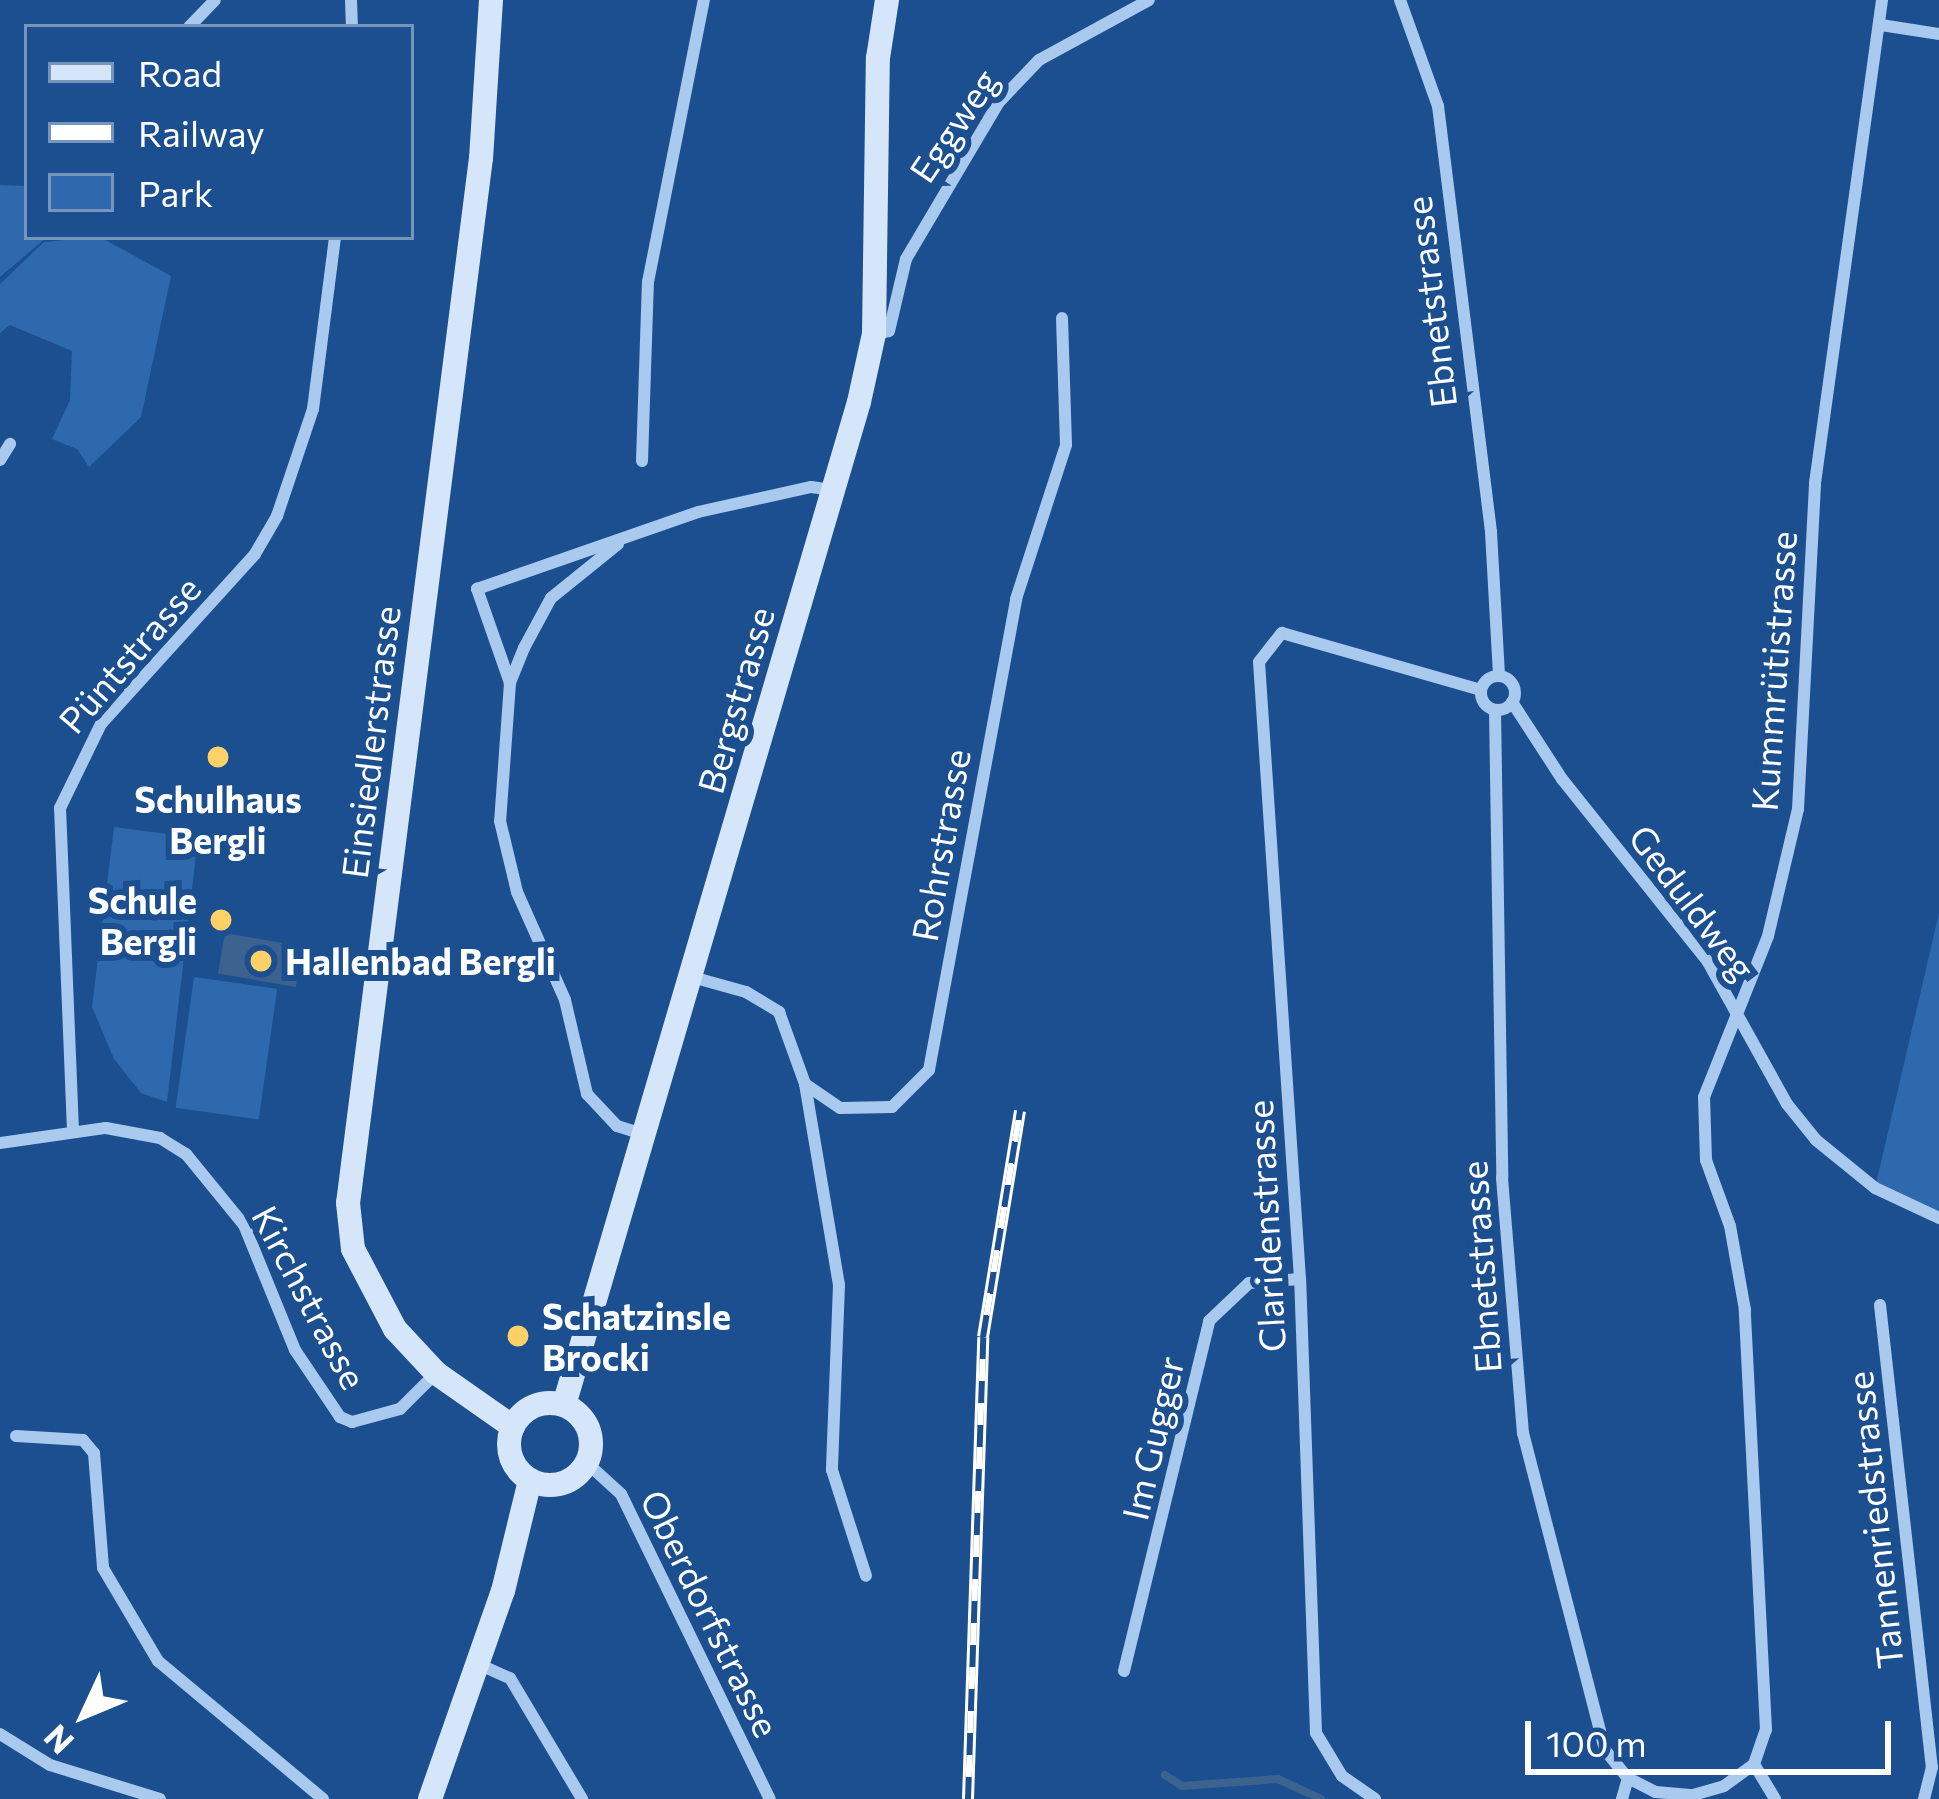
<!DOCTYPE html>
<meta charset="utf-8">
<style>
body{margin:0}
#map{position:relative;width:1939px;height:1799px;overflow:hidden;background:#1b4f8f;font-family:Commissioner,sans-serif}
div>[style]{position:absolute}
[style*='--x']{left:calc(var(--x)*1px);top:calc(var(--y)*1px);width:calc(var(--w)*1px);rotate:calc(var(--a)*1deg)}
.green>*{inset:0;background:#2e69ad;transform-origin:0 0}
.water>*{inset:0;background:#3c6290;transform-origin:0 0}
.stream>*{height:8px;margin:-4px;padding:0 4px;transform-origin:4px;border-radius:4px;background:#3c6290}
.street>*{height:12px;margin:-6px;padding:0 6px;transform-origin:6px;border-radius:6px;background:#a9c9ee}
.street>.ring{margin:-6px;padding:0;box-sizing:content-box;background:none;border:12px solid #a9c9ee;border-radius:50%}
.secondary>*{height:24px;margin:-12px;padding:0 12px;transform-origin:12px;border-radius:12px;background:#d6e6fa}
.secondary>.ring{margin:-12px;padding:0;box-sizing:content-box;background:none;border:24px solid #d6e6fa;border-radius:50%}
.rail>*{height:12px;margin-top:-6px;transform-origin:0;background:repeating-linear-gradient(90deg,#1b4f8f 0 22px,#fff 0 44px);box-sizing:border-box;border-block:3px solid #fff}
.dots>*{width:33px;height:33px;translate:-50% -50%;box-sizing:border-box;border:6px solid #1b4f8f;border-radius:50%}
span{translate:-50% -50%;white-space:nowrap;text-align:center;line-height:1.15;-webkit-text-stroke:12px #1b4f8f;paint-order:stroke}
.street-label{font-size:36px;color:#fff}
.poi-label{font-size:36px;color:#fff;font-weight:700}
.right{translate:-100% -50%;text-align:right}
.left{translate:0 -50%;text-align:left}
.legend{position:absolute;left:24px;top:24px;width:390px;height:216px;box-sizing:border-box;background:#1b4f8f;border:3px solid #7695bc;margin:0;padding:15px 21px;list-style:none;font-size:36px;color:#fff}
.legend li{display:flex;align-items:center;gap:24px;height:60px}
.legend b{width:60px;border:3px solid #7695bc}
.north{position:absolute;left:24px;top:1655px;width:120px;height:120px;-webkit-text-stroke:9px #1b4f8f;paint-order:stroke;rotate:226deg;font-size:33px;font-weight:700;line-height:48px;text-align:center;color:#fff}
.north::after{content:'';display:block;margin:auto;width:42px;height:54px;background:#fff;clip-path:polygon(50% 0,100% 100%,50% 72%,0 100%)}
.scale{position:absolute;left:1525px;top:1721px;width:366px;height:54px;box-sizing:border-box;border:6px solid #fff;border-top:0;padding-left:15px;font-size:36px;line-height:42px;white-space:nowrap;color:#fff;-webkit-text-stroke:9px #1b4f8f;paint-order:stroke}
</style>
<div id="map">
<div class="green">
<i style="clip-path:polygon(0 185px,27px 186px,27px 237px,47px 237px,0 277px)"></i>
<i style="clip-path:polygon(100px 237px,171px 276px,141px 417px,89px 467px,77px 449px,52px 439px,70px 400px,72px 351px,10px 325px,0 333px,0 284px,44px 242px)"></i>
<i style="clip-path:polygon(114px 827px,198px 838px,167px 1102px,141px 1093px,114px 1059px,92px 1007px)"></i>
<i style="clip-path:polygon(1939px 913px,1939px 1218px,1875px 1188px)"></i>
<i style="left:194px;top:977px;width:84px;height:132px;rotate:8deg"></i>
</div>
<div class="water">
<i style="left:225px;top:933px;width:79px;height:41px;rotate:10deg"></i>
</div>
<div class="stream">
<i style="--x:1165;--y:1775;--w:20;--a:33"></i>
<i style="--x:1182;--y:1786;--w:96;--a:-4.2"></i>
<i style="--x:1278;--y:1779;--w:47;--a:24.9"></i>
</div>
<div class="street">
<i style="--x:351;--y:0;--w:27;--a:88"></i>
<i style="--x:1400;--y:0;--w:113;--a:70.3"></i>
<i style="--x:1438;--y:106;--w:429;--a:82.9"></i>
<i style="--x:1491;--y:532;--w:143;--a:86.8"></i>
<i style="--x:1881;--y:25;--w:59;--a:8.8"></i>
<i style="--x:189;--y:27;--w:37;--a:-46"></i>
<i style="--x:875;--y:334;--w:14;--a:-12"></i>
<i style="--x:889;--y:331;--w:74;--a:-76.7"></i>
<i style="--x:906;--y:259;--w:182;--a:-59.4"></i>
<i style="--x:999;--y:102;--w:58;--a:-46.4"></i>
<i style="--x:1039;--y:60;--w:125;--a:-28.6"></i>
<i style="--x:0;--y:460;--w:19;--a:-58"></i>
<i style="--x:642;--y:461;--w:179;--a:-88.1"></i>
<i style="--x:648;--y:282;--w:288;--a:-78.8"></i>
<i style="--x:618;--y:544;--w:86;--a:141.1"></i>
<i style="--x:551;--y:598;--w:57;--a:118.4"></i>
<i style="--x:524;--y:648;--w:38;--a:112"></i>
<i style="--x:510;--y:683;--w:138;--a:94.1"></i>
<i style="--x:500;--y:821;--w:73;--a:76.5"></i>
<i style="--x:517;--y:892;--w:118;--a:66"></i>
<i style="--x:565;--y:1000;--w:97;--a:76.8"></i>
<i style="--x:587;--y:1094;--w:44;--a:46.8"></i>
<i style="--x:617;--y:1126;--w:27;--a:17"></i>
<i class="ring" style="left:1481px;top:676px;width:22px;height:22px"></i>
<i style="--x:510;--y:683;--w:100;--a:-109.3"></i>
<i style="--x:477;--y:589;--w:234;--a:-19.2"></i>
<i style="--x:698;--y:512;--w:116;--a:-12.5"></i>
<i style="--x:811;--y:487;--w:22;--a:8"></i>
<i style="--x:1512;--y:702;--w:92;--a:57"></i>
<i style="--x:1562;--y:779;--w:234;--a:51.4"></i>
<i style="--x:1708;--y:962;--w:162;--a:60.9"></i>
<i style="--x:1787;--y:1104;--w:46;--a:51.1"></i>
<i style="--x:1816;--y:1140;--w:76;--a:39.1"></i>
<i style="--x:1875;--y:1188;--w:71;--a:25.1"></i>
<i style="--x:1495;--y:710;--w:468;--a:89.1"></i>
<i style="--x:1502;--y:1178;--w:256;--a:85.3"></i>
<i style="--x:1523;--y:1433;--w:327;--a:75.5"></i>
<i style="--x:1605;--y:1750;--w:36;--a:51"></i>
<i style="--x:1628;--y:1778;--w:31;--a:27"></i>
<i style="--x:1656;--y:1792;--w:37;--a:5"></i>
<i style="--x:1693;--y:1795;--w:32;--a:-16"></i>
<i style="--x:1724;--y:1786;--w:37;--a:-36"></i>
<i style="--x:1754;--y:1764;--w:36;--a:-71"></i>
<i style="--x:1766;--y:1730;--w:421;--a:-92.9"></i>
<i style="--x:1745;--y:1310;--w:85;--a:-100.1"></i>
<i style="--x:1730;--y:1226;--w:70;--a:-110"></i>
<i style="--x:1706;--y:1160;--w:63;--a:-91.8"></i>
<i style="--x:1704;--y:1097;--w:173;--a:-68.3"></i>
<i style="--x:1768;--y:936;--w:130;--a:-76.7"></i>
<i style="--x:1798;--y:809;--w:326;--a:-87"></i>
<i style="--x:1815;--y:483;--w:488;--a:-82.1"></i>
<i style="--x:692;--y:977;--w:56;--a:15.5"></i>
<i style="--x:746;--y:992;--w:39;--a:31"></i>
<i style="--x:779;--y:1012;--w:77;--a:70.1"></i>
<i style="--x:805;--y:1084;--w:42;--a:34.4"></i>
<i style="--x:840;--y:1108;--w:52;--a:-1.1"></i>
<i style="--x:892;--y:1107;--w:52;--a:-45"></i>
<i style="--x:929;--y:1070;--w:479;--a:-79.5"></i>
<i style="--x:1016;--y:599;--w:162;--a:-72"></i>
<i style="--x:1066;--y:445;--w:127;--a:-91.8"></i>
<i style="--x:805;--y:1084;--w:204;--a:80.4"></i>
<i style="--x:839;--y:1285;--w:185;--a:92.2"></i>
<i style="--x:832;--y:1470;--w:111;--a:72.2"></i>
<i style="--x:73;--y:1131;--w:323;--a:-92.3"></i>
<i style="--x:60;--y:808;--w:93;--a:-64"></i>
<i style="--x:101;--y:724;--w:229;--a:-47.8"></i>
<i style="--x:255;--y:554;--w:44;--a:-59.9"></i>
<i style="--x:277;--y:516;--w:113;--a:-71.4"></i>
<i style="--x:313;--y:409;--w:173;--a:-82.7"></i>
<i style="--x:0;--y:1143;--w:107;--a:-8.1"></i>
<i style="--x:106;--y:1128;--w:55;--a:10.5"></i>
<i style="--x:160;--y:1138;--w:31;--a:32"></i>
<i style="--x:186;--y:1154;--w:92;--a:50.8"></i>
<i style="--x:244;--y:1225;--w:135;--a:67.8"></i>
<i style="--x:295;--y:1350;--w:81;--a:56.1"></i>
<i style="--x:340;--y:1417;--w:13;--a:23"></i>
<i style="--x:352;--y:1422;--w:50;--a:-15.2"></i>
<i style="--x:400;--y:1409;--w:51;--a:-45"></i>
<i style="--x:1880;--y:1305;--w:465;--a:83.6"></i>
<i style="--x:1932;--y:1767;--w:33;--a:104"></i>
<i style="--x:16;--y:1436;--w:67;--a:3.4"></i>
<i style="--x:83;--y:1440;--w:17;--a:50"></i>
<i style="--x:94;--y:1453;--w:115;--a:85.5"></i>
<i style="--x:103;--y:1568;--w:108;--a:59.4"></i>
<i style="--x:158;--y:1661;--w:215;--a:39.9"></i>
<i style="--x:587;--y:1463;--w:46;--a:42.4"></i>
<i style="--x:621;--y:1494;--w:339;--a:64"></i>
<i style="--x:478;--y:1664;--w:35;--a:24"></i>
<i style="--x:510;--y:1678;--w:141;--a:59.2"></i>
<i style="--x:1124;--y:1671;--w:360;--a:-76.3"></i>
<i style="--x:1209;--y:1321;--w:55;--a:-43.5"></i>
<i style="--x:1249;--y:1283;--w:51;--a:-4.5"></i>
<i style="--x:0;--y:1734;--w:59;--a:31.8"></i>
<i style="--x:50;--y:1765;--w:115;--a:17.2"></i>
<i style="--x:1754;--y:1764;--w:41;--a:59"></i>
<i style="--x:1375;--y:1799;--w:40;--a:-145.1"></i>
<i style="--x:1342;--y:1776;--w:50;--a:-121.2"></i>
<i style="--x:1316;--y:1733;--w:454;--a:-92"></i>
<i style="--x:1300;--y:1279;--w:618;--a:-93.8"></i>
<i style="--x:1259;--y:662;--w:37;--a:-52"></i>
<i style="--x:1282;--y:633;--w:207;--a:16"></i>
<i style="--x:1622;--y:1799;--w:22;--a:-74"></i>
</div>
<div class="secondary">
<i style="--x:491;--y:0;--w:158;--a:93.6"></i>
<i style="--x:481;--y:158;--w:1053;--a:97.25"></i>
<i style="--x:348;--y:1203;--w:46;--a:83.8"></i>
<i style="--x:353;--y:1249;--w:90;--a:62.3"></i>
<i style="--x:395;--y:1329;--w:60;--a:47"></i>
<i style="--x:436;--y:1373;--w:94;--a:35"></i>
<i class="ring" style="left:509px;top:1403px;width:58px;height:58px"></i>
<i style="--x:564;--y:1405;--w:1045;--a:-73.61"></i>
<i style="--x:859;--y:402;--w:70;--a:-77.6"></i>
<i style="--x:874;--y:334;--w:276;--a:-89.2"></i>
<i style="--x:878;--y:58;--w:59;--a:-81.2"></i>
<i style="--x:430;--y:1799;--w:220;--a:-70.7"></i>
<i style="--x:503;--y:1591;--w:114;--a:-76.3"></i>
</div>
<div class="rail">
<i style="--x:968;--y:1799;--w:462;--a:-88.1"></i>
<i style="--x:983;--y:1337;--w:229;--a:-80.7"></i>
</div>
<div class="dots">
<i style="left:218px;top:757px;background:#ffd166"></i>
<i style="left:221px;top:920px;background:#ffd166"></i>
<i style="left:261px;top:961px;background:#ffd166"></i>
<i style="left:518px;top:1336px;background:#ffd166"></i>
</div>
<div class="street-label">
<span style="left:953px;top:125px;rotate:-56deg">Eggweg</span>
<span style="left:1430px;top:302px;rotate:-97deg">Ebnetstrasse</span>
<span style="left:129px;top:654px;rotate:-49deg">Püntstrasse</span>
<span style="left:1773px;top:671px;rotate:-86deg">Kummrütistrasse</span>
<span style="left:735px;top:700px;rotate:-74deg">Bergstrasse</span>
<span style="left:370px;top:742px;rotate:-83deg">Einsiedlerstrasse</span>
<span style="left:940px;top:845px;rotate:-80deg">Rohrstrasse</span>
<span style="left:1693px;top:902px;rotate:53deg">Geduldweg</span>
<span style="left:1265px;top:1226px;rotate:-93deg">Claridenstrasse</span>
<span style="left:1480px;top:1267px;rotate:-94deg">Ebnetstrasse</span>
<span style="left:310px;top:1297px;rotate:62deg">Kirchstrasse</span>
<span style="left:1152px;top:1438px;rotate:-77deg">Im Gugger</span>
<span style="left:1874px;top:1520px;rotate:-96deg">Tannenriedstrasse</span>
<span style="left:711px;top:1613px;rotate:64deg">Oberdorfstrasse</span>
</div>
<div class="poi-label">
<span style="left:218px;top:819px">Schulhaus<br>Bergli</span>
<span class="right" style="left:197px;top:920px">Schule<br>Bergli</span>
<span class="left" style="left:285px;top:961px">Hallenbad Bergli</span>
<span class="left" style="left:542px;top:1336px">Schatzinsle<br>Brocki</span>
</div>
<ul class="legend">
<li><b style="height:15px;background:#d6e6fa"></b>Road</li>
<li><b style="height:15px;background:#fff"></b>Railway</li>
<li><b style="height:33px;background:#2e69ad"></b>Park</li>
</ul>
<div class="north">N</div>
<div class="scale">100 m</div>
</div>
